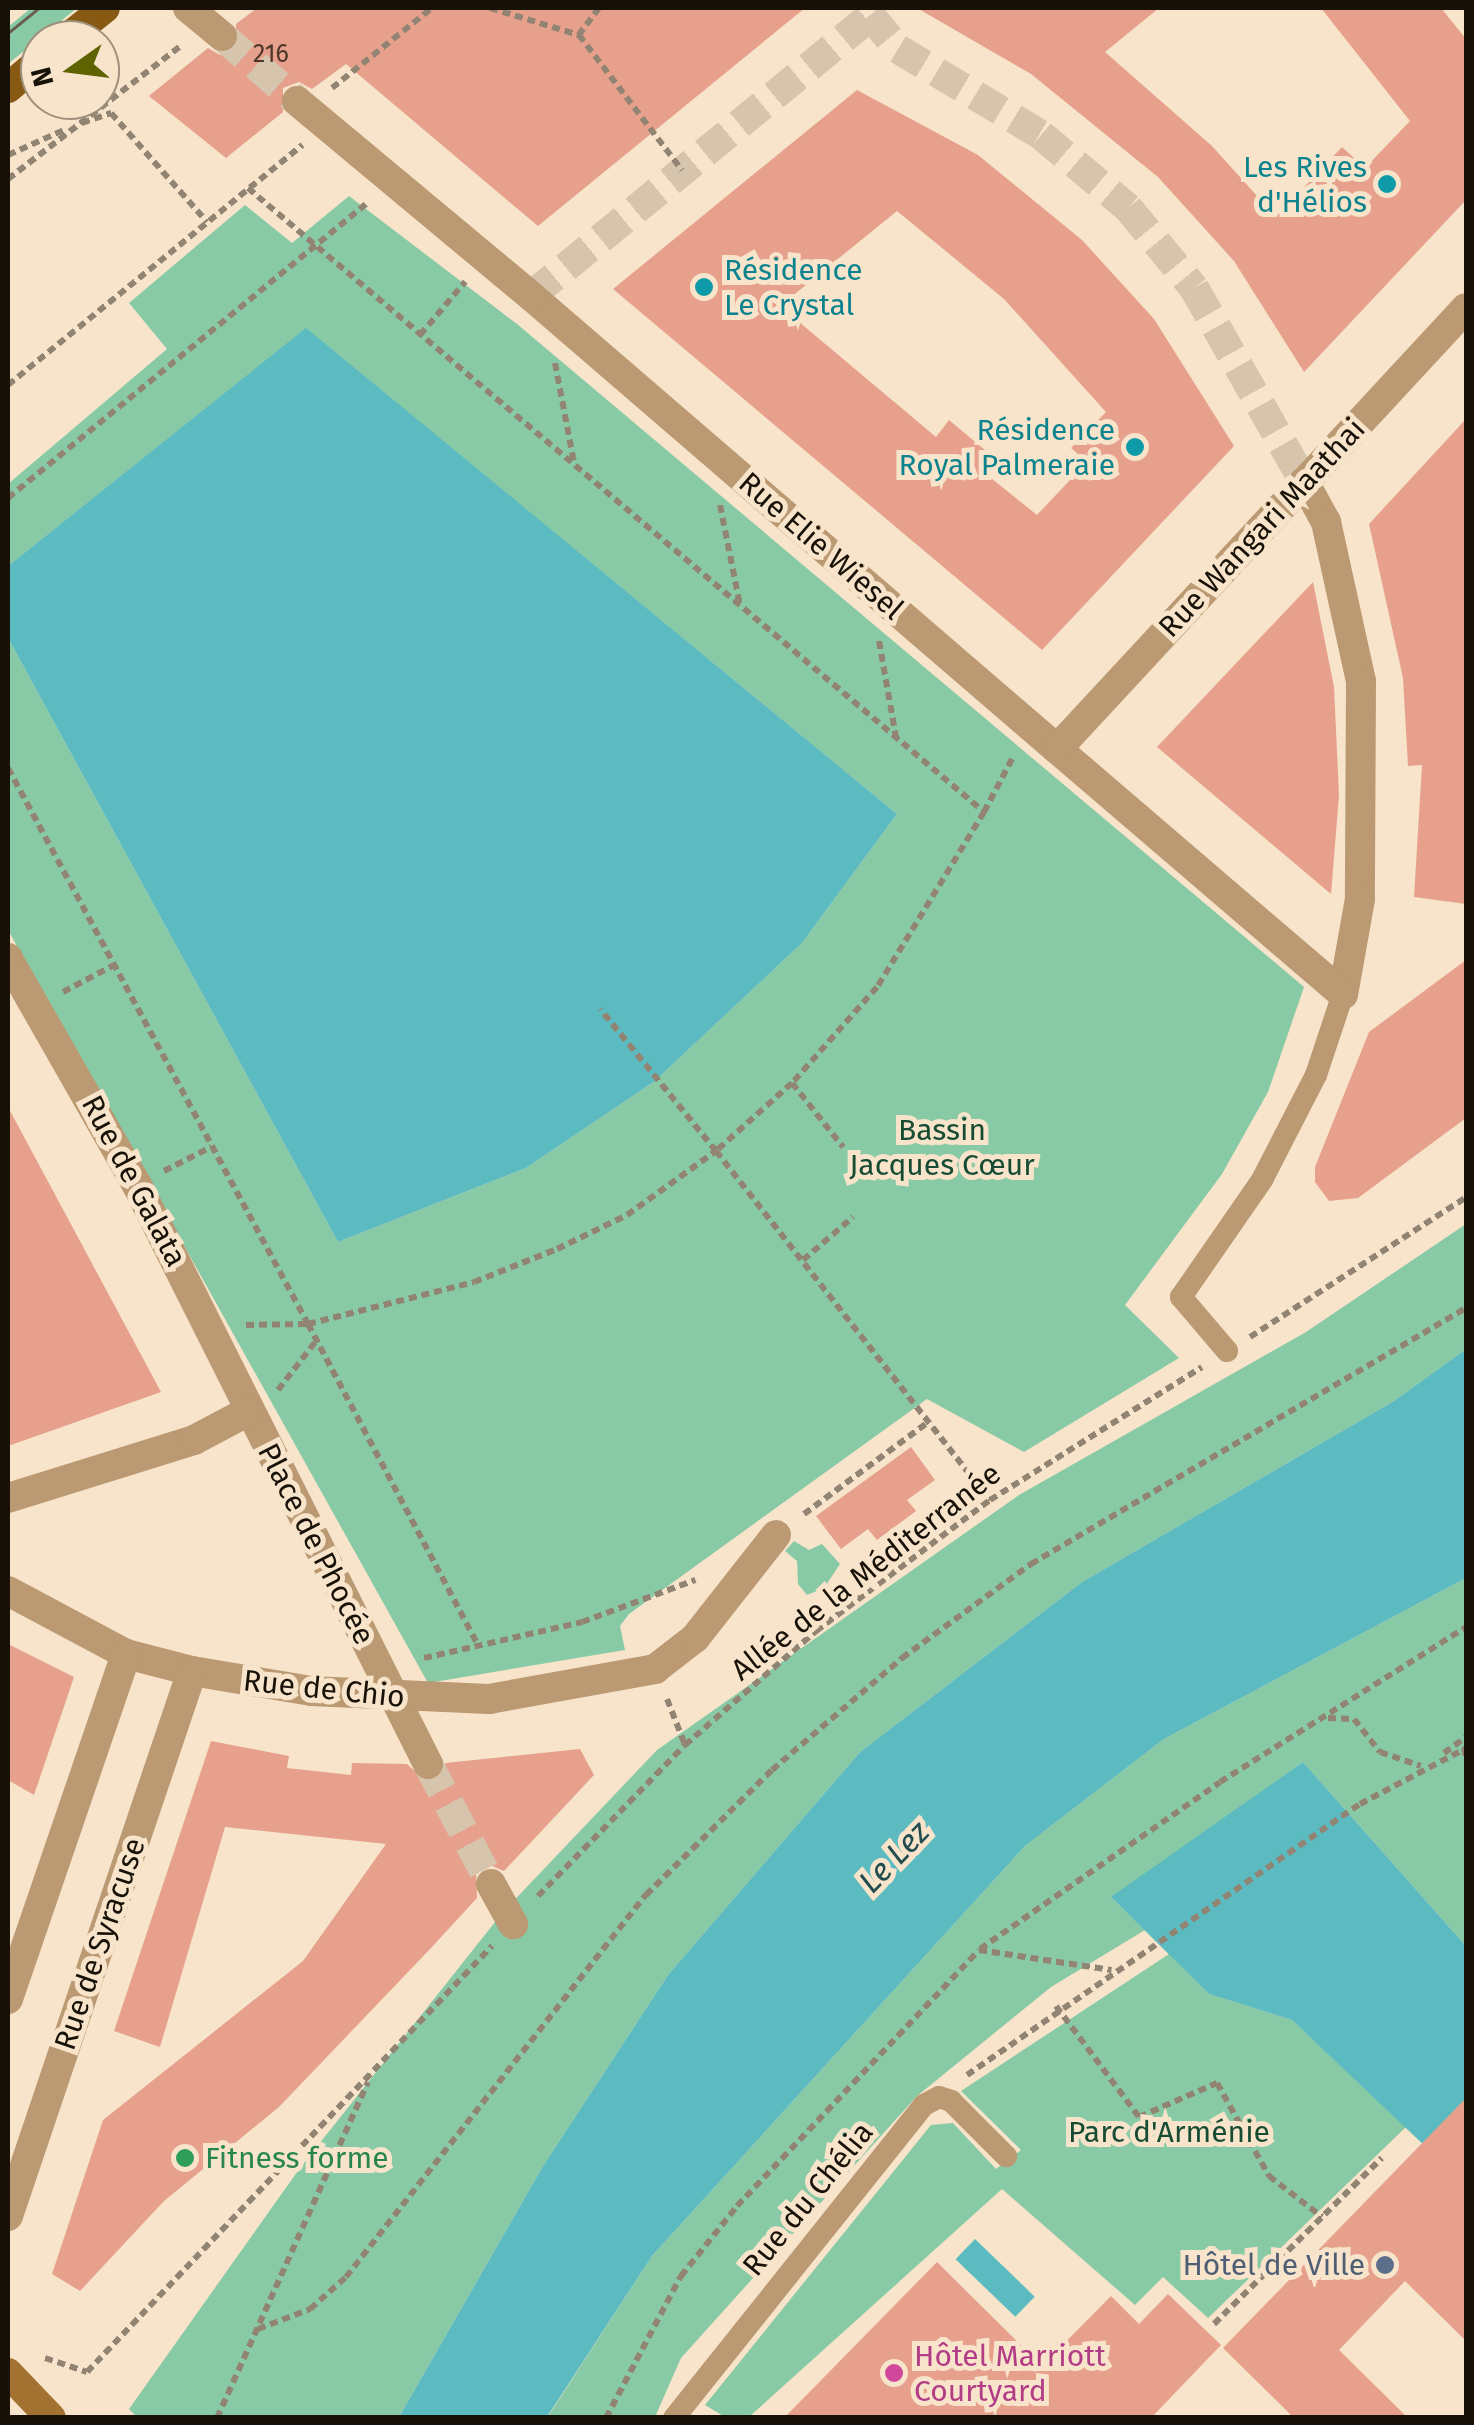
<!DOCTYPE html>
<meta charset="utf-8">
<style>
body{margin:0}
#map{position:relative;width:1474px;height:2425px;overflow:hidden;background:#f7e4ca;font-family:"Fira Sans",sans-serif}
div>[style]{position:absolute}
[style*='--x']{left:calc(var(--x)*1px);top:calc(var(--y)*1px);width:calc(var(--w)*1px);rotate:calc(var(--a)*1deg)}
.green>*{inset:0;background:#89caa6}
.water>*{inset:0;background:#5cbac1;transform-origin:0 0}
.building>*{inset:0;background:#e6a08c}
.pedestrian-tunnel>*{height:30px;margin-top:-15px;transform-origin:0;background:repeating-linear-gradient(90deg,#d6c4ad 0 30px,transparent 0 45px)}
.minor-tunnel>*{height:30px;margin-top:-15px;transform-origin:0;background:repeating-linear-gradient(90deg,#d6c4ad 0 30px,transparent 0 45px)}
.path>*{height:6px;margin-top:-3px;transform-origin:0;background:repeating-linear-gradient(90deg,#928472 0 8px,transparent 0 13px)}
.service>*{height:22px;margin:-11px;padding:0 11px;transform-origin:11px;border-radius:11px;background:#bb9972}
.pedestrian>*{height:30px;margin:-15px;padding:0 15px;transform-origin:15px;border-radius:15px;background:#bb9972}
.minor>*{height:30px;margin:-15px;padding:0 15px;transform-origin:15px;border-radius:15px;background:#bb9972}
.secondary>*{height:30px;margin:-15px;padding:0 15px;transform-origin:15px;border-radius:15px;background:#a37231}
.primary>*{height:30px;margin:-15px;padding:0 15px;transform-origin:15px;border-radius:15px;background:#885913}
.tram>*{height:2.5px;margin:-1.25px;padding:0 1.25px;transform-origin:1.25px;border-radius:1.25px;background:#695d4e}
.dots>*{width:28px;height:28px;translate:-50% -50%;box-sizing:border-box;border:5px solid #f7e4ca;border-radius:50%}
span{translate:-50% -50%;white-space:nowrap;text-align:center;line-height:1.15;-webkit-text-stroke:10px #f7e4ca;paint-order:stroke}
.number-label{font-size:25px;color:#4c3529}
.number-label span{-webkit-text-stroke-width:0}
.culture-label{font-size:30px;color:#0d838f}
.right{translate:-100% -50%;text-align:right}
.left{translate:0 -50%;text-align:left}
.street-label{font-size:30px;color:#181108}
.park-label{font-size:30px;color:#164c33}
.leisure-label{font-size:30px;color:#27864d}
.service-label{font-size:30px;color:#4e5e75}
.hotel-label{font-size:30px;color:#b23c85}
.water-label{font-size:32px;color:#224d50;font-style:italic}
.frame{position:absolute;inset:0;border:10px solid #181108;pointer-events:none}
.north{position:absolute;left:20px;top:20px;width:100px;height:100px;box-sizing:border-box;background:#f7e4ca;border:2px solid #9e907c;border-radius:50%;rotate:256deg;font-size:28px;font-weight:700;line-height:40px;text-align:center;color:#181108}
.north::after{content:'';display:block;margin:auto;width:35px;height:45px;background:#5e6300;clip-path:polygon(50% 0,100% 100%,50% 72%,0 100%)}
</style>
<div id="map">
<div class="green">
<i style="clip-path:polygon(31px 8px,77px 8px,8px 64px,8px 27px)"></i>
<i style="clip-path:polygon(349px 196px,517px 324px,1304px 987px,1268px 1092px,1222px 1174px,1125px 1305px,1179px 1358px,1024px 1452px,927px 1399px,629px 1614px,620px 1626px,625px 1650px,428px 1683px,8px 930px,8px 638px,338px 1242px,526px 1168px,655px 1081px,802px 943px,897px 814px,306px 329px,8px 566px,8px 484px,167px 349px,129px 303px,245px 205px,292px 243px)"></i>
<i style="clip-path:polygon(1466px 1224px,1466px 1349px,1394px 1401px,1082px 1582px,860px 1752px,668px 1975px,543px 2166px,399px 2417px,138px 2418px,129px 2409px,300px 2168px,503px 1912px,657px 1750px,1019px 1495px,1306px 1332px)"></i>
<i style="clip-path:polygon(794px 1541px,809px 1550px,822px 1544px,840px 1564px,824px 1588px,807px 1595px,798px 1584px,797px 1561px,785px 1551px)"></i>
<i style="clip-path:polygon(1466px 1578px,1466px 1946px,1303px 1762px,1112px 1898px,1145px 1930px,1051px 1987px,917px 2096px,681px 2358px,655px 2417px,547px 2418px,652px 2256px,1025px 1846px,1164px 1739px)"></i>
<i style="clip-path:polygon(1169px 1954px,1209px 1994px,1292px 2020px,1406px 2127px,1208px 2318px,1163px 2277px,1135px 2305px,1002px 2189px,749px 2417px,725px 2417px,705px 2405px,931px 2125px,953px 2123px,996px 2169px,1021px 2150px,961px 2091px)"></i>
</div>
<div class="water">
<i style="clip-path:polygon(306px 328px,897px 814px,802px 943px,655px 1081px,526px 1168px,338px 1242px,8px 638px,8px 566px)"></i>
<i style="clip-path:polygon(1466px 1349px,1466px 1578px,1164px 1739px,1025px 1846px,652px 2256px,547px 2417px,399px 2417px,543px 2166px,668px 1975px,860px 1752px,1082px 1582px,1394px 1401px)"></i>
<i style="clip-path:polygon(1303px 1762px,1466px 1946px,1466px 2185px,1292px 2020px,1209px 1994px,1111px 1897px)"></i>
<i style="left:975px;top:2239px;width:83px;height:28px;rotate:44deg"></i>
</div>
<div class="building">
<i style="clip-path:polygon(257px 8px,805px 8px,538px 226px,346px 64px,312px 89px,299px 82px,283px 88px,283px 112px,226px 158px,149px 96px,208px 48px,220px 55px,236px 49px,236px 24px)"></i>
<i style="clip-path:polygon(917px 8px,1159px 8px,1105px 52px,1212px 146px,1276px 217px,1342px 147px,1365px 168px,1410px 121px,1321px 8px,1441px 8px,1466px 39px,1466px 200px,1304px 372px,1234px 261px,1158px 177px,1031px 74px)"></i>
<i style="clip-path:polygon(evenodd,857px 90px,978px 155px,1082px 240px,1154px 319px,1234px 446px,1042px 650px,613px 289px,857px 90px,897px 211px,1004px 299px,1106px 412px,1071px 448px,1087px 462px,1037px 515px,981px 470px,992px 456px,949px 420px,936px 437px,780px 306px,897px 211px)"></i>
<i style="clip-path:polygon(1466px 419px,1466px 904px,1414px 897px,1422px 765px,1408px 766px,1403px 678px,1369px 524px)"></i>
<i style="clip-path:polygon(1313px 582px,1334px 687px,1339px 795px,1331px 894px,1157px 747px)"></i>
<i style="clip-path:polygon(1466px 960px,1466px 1118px,1358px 1198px,1329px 1201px,1315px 1182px,1315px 1167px,1369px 1032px)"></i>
<i style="clip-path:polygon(8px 1107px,161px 1392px,8px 1446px)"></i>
<i style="clip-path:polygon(911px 1447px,935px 1480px,907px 1500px,916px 1511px,877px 1540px,868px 1529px,841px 1549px,816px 1516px)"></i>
<i style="clip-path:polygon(8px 1644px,74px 1677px,34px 1795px,8px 1780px)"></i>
<i style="clip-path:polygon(211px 1741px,289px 1756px,287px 1768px,351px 1775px,352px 1763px,407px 1764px,428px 1783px,446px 1763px,580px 1749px,594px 1775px,504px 1871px,490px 1865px,476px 1874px,477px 1898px,431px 1948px,279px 2107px,164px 2201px,80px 2291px,52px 2274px,103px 2120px,303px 1961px,386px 1844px,225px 1827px,160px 2047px,114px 2031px)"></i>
<i style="clip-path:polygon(1466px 2098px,1466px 2341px,1405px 2281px,1339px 2350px,1408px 2418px,1294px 2418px,1223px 2348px)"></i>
<i style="clip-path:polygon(937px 2262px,1042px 2366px,1111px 2296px,1139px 2324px,1168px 2294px,1221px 2345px,1151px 2418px,784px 2418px)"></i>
</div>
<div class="pedestrian-tunnel">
<i style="--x:428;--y:1764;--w:136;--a:62.3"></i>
</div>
<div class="minor-tunnel">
<i style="--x:870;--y:15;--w:44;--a:50.5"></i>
<i style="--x:898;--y:49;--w:167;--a:31"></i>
<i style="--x:1041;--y:135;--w:114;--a:40"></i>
<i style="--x:1128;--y:208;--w:104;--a:50.5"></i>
<i style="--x:1194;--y:288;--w:223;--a:60.4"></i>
<i style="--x:222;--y:36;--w:99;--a:40.9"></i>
<i style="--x:531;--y:296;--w:452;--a:-39.5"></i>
</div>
<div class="path">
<i style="--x:490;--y:8;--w:93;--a:16.9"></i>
<i style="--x:599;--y:8;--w:34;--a:127"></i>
<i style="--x:579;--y:35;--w:170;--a:52.7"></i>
<i style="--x:332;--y:88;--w:128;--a:-38.7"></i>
<i style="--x:82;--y:123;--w:31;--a:-19"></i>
<i style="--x:111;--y:113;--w:145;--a:48.6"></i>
<i style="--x:8;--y:155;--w:64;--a:-24.1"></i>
<i style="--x:8;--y:179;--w:218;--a:-37.6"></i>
<i style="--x:248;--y:188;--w:965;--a:40.29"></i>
<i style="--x:984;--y:812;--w:205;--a:121.4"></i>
<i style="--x:877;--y:987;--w:128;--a:131.5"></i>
<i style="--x:792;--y:1083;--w:102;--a:138.2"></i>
<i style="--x:716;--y:1151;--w:183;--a:-129.2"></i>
<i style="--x:420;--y:335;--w:70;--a:-49.7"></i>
<i style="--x:555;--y:363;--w:102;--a:79.2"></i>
<i style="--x:8;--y:385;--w:380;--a:-39.2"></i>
<i style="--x:8;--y:498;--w:467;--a:-39.4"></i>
<i style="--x:720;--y:505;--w:102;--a:78.7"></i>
<i style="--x:879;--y:641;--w:97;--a:80"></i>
<i style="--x:8;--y:768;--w:632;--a:61.65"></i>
<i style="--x:308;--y:1324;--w:171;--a:-14.2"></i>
<i style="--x:474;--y:1282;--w:89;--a:-21.7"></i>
<i style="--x:557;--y:1249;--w:78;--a:-25.9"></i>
<i style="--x:627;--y:1215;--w:110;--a:-35.7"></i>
<i style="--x:716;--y:1151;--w:444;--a:51.9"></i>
<i style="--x:984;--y:812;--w:64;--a:-62.2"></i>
<i style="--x:63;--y:992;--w:58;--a:-27.9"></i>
<i style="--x:792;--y:1083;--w:82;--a:51.4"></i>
<i style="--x:164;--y:1171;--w:53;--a:-27.1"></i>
<i style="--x:803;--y:1260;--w:66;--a:-40.7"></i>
<i style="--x:246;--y:1325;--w:62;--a:-0.9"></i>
<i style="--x:308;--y:1324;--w:365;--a:62.1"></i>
<i style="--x:1250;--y:1337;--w:257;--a:-32.9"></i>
<i style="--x:278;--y:1390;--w:62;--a:-52.2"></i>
<i style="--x:804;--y:1514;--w:153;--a:-36.5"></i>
<i style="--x:424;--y:1658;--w:162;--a:-12.8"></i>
<i style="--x:582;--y:1622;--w:121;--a:-20.4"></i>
<i style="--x:667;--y:1699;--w:49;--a:68.6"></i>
<i style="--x:1328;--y:1718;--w:26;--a:2"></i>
<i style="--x:1354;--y:1719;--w:42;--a:51.8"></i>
<i style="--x:1380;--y:1752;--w:43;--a:18.9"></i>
<i style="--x:1464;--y:1748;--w:10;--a:79"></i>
<i style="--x:1444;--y:1753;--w:27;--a:-36"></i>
<i style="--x:538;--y:1896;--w:211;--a:-45.8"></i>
<i style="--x:685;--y:1745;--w:174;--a:-41"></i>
<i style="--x:816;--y:1631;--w:218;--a:-37"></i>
<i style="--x:990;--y:1500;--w:250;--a:-32.1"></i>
<i style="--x:980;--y:1949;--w:292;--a:-34.8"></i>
<i style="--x:1220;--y:1782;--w:291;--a:-32.2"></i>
<i style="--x:1056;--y:2006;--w:139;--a:53.2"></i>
<i style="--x:1139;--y:2117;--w:85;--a:-23.6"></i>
<i style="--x:1217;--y:2083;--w:107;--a:60.8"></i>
<i style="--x:1269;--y:2176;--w:67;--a:37.7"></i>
<i style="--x:967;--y:2075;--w:477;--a:-34.6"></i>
<i style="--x:1360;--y:1804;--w:120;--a:-27.8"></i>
<i style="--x:1214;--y:2324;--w:236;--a:-44.7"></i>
<i style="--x:258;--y:2329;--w:56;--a:-21"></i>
<i style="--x:310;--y:2309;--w:48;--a:-41.6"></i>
<i style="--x:346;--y:2277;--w:486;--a:-51.9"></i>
<i style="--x:646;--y:1895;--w:177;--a:-44.8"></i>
<i style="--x:772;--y:1770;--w:172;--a:-40.7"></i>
<i style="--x:902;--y:1658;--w:160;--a:-36.1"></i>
<i style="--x:1031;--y:1564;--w:505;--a:-30.48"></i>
<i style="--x:45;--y:2358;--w:44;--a:18.4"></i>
<i style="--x:87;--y:2372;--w:588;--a:-46.45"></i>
<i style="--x:217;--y:2418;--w:368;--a:-65.8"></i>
<i style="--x:606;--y:2418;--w:161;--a:-62.2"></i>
<i style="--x:681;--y:2276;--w:90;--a:-51.3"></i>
<i style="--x:737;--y:2206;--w:352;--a:-46.6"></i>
<i style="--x:979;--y:1950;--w:134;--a:8.6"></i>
</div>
<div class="service">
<i style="--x:1227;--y:1351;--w:71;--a:-130.4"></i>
<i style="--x:1181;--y:1297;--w:142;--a:-55.3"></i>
<i style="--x:1262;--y:1180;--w:118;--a:-62.8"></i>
<i style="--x:1316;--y:1075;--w:85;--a:-71.6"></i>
<i style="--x:674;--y:2418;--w:401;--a:-51.4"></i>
<i style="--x:924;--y:2105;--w:17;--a:-28"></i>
<i style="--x:939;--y:2097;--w:13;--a:18"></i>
<i style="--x:951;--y:2101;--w:78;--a:45"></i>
</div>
<div class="pedestrian">
<i style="--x:531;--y:296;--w:694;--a:40.74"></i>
<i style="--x:8;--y:959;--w:260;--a:60.3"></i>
<i style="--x:137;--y:1185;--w:648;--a:63.32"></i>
<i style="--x:489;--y:1699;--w:169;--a:-10.2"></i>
<i style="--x:655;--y:1669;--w:51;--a:-37.8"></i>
<i style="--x:695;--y:1638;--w:131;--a:-51.8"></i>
<i style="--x:491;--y:1884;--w:46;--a:61.2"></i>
</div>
<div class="minor">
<i style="--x:188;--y:8;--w:44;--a:39.5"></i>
<i style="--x:297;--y:101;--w:305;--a:39.8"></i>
<i style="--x:1304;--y:482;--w:46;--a:61.2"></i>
<i style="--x:1326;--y:522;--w:163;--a:77.6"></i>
<i style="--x:1361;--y:681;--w:218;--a:90.3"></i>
<i style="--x:1360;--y:899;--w:97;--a:100.1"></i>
<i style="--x:8;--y:958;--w:1;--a:90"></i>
<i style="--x:1343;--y:994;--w:377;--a:-139.4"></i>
<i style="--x:1057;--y:749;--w:601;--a:-47.16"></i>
<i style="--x:8;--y:1498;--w:195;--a:-17.3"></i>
<i style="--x:194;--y:1440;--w:62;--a:-27.8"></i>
<i style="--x:8;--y:1591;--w:134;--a:28.1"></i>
<i style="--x:126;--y:1654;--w:68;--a:14.4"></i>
<i style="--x:192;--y:1671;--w:121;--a:9.5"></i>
<i style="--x:311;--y:1691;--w:178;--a:2.6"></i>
<i style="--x:8;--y:1999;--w:365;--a:-71.1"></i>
<i style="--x:8;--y:2216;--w:575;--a:-71.34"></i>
</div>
<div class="secondary">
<i style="--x:8;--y:2373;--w:62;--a:46.3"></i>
</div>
<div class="primary">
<i style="--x:65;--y:40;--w:51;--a:-38.7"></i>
<i style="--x:8;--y:88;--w:42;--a:-40.2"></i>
</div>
<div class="tram">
<i style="--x:8;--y:33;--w:40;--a:-39"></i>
</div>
<div class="dots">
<i style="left:1387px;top:184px;background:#0f9aa8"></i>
<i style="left:704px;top:287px;background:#0f9aa8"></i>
<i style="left:1135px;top:447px;background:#0f9aa8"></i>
<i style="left:185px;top:2158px;background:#2e9e5b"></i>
<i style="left:1385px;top:2265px;background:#5c6f8a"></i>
<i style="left:894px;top:2373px;background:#d1479c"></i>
</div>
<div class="number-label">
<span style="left:271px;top:54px">216</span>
</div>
<div class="culture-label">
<span class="right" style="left:1367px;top:184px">Les Rives<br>d'Hélios</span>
<span class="left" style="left:724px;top:287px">Résidence<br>Le Crystal</span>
<span class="right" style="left:1115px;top:447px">Résidence<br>Royal Palmeraie</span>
</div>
<div class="street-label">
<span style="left:1262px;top:528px;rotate:-47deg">Rue Wangari Maathai</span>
<span style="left:821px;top:546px;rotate:41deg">Rue Elie Wiesel</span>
<span style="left:134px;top:1181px;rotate:62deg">Rue de Galata</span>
<span style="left:316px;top:1544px;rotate:63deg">Place de Phocée</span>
<span style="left:866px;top:1572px;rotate:-38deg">Allée de la Méditerranée</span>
<span style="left:324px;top:1689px;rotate:6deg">Rue de Chio</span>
<span style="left:100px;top:1944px;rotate:-71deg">Rue de Syracuse</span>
<span style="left:808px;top:2199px;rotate:-51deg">Rue du Chélia</span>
</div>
<div class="park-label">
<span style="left:942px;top:1147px">Bassin<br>Jacques Cœur</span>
<span style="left:1169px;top:2132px">Parc d'Arménie</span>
</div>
<div class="leisure-label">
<span class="left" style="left:205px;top:2158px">Fitness forme</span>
</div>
<div class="service-label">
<span class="right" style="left:1365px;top:2265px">Hôtel de Ville</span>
</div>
<div class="hotel-label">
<span class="left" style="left:914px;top:2373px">Hôtel Marriott<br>Courtyard</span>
</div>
<div class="water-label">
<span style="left:894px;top:1857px;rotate:-46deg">Le Lez</span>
</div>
<div class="frame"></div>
<div class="north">N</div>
</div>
